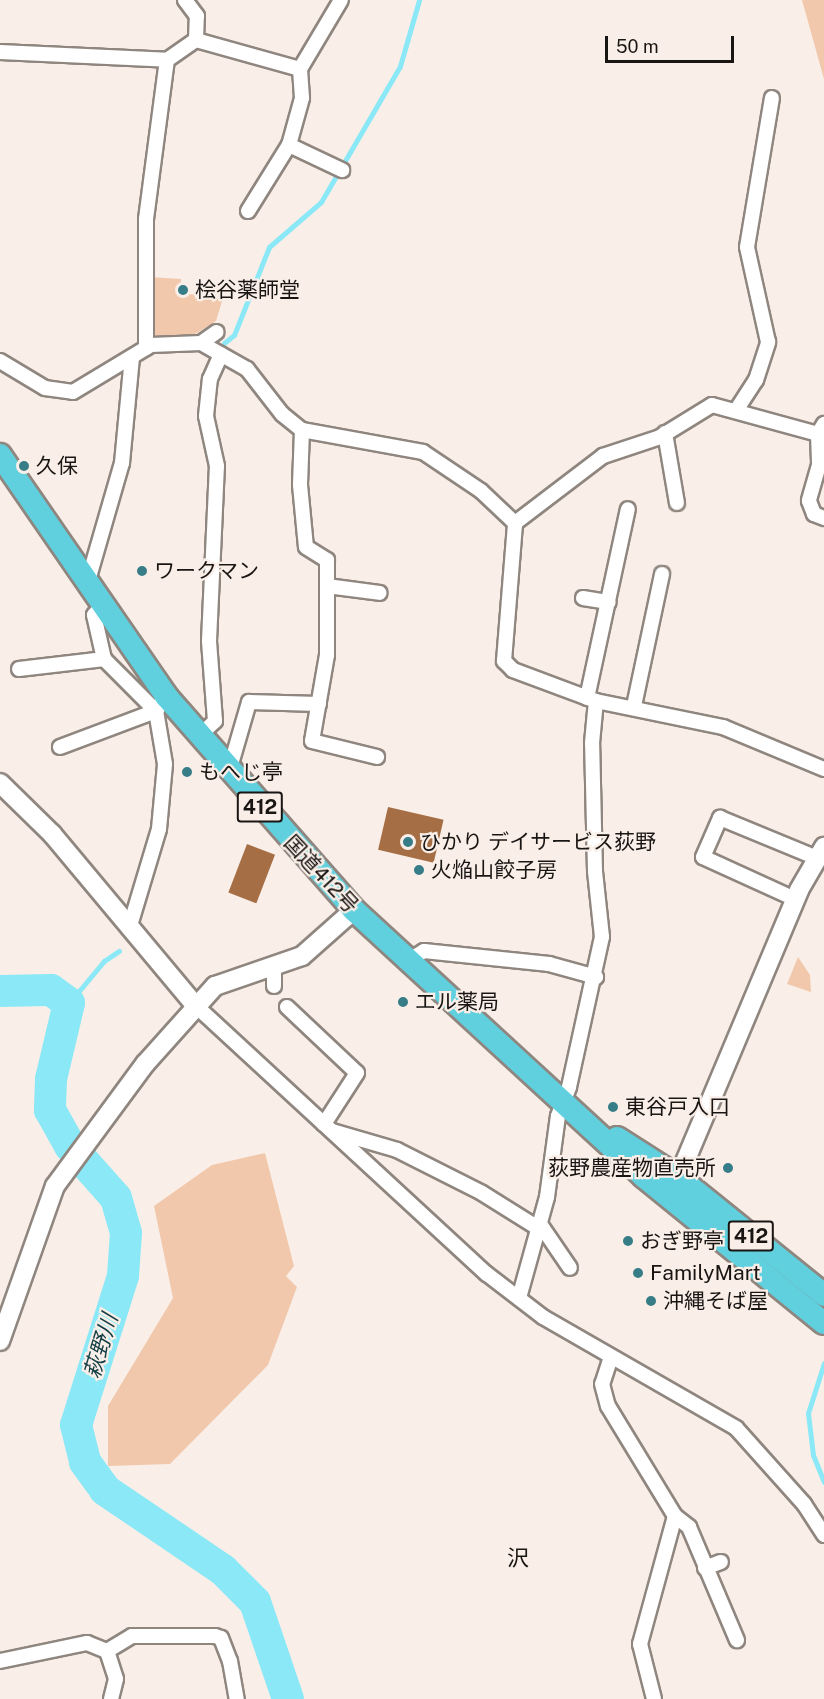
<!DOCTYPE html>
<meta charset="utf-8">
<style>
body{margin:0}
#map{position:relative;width:824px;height:1699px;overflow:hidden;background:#faefe8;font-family:"Public Sans","Noto Sans JP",sans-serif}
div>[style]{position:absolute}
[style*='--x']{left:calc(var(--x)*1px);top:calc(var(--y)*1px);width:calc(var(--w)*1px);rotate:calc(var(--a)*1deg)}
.green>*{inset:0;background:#f1c8ab}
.stream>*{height:5px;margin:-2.5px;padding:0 2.5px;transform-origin:2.5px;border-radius:2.5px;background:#8be8f6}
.river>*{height:32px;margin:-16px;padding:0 16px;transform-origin:16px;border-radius:16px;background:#8be8f6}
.building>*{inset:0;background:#a56e45;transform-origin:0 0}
.roads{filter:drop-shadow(2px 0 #8f867f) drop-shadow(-2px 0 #8f867f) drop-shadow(0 2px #8f867f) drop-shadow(0 -2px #8f867f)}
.minor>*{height:14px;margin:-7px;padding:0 7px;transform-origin:7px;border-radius:7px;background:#fff}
.tertiary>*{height:18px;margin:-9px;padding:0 9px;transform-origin:9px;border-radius:9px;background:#fff}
.trunk>*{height:22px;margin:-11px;padding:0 11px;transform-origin:11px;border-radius:11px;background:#60d0de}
.dots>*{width:16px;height:16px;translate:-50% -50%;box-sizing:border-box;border:3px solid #faefe8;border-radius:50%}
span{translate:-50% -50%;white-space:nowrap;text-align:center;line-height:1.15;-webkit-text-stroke:4.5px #faefe8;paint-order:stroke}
.shield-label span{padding:2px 4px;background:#faefe8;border:2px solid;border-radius:4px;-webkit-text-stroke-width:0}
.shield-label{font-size:20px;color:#191513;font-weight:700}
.poi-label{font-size:21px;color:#191513}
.left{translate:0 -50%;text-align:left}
.right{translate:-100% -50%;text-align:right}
.street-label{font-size:21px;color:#191513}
.water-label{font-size:22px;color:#133e45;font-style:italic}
.neighbourhood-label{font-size:22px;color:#191513}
.scale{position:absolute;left:605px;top:36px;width:129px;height:27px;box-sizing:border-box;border:3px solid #191513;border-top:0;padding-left:8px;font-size:18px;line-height:21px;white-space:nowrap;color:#191513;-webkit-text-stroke:4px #faefe8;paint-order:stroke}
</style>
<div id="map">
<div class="green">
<i style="clip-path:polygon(802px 0,824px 0,824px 79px)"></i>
<i style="clip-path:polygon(150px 277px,181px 279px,180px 293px,223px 298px,216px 321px,192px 336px,155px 336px,155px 322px,150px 321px)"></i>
<i style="clip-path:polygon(798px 957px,810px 975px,811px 992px,787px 984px)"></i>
<i style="clip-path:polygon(265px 1153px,294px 1266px,286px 1276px,297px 1287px,268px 1365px,170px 1464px,108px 1466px,108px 1406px,173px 1298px,154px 1206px,212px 1165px)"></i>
</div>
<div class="stream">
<i style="--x:224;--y:343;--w:13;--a:-39"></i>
<i style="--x:234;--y:335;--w:95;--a:-68.3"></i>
<i style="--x:269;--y:247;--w:69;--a:-40.9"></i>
<i style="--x:321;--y:202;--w:157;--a:-59.8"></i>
<i style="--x:400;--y:66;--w:69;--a:-73.9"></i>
<i style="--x:69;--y:1003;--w:55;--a:-50.2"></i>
<i style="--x:104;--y:961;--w:18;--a:-34"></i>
<i style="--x:824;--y:1363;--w:52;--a:107.7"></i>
<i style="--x:808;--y:1413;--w:42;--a:83.2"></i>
<i style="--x:813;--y:1455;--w:29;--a:68"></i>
</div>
<div class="river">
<i style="--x:0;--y:991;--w:51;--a:-1.1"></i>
<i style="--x:51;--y:990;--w:22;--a:36"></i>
<i style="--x:69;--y:1003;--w:78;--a:103.3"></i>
<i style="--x:51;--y:1079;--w:31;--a:92"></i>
<i style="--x:50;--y:1110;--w:41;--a:60.9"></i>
<i style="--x:70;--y:1146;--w:69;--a:48.5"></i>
<i style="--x:116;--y:1198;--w:36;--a:74"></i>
<i style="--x:126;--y:1233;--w:43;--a:94"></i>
<i style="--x:123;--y:1276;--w:156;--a:107.5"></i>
<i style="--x:76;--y:1425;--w:38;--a:76"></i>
<i style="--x:85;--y:1462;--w:34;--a:54"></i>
<i style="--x:105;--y:1490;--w:143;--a:34.1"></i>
<i style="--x:223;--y:1570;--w:45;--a:45"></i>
<i style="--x:255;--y:1602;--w:102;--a:71.2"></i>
</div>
<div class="building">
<i style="left:388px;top:807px;width:57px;height:44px;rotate:13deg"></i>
<i style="left:247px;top:844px;width:30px;height:52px;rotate:21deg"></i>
</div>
<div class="roads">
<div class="minor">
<i style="--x:196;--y:40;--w:108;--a:15.6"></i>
<i style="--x:0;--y:52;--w:167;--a:2.7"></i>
<i style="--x:289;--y:145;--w:59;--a:25.3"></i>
<i style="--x:248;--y:211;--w:78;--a:-58.2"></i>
<i style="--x:289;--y:145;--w:49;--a:-74.5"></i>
<i style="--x:302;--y:98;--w:29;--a:-94"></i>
<i style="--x:300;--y:69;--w:80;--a:-59.3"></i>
<i style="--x:201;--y:343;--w:53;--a:29.5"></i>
<i style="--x:247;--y:369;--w:57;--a:52.1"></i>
<i style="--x:282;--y:414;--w:26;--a:39"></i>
<i style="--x:302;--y:430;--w:123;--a:10.3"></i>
<i style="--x:423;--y:452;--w:70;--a:33.9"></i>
<i style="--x:481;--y:491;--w:47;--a:43.3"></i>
<i style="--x:146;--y:348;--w:129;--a:-90"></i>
<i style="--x:146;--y:219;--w:160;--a:-82.5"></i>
<i style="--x:167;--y:60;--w:35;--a:-35"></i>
<i style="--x:196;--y:40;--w:24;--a:-88"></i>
<i style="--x:197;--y:16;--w:20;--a:-127"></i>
<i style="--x:0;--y:361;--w:52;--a:31"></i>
<i style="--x:45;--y:388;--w:28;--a:8"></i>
<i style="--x:73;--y:392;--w:91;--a:-31.1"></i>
<i style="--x:151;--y:345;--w:50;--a:-2.3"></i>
<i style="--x:201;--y:343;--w:19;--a:-35"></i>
<i style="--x:737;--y:409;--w:35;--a:-57"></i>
<i style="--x:756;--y:380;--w:40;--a:-72"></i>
<i style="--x:768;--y:342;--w:97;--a:-102.5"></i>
<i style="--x:747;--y:247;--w:151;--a:-80.5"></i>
<i style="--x:302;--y:430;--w:55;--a:92.1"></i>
<i style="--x:300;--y:485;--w:62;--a:84.5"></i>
<i style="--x:306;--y:547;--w:25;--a:32"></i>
<i style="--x:327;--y:560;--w:95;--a:90"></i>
<i style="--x:327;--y:655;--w:87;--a:99.9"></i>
<i style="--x:312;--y:741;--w:67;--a:13.8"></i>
<i style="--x:665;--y:433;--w:71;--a:80.3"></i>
<i style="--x:818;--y:434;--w:31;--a:88"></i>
<i style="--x:819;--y:465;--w:37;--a:106"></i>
<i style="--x:809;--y:501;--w:14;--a:69"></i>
<i style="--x:814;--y:514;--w:11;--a:22"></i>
<i style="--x:87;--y:584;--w:126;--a:-73.9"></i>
<i style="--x:122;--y:463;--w:106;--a:-84.6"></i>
<i style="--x:327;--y:586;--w:53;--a:7.5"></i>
<i style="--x:583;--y:598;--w:26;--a:9"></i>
<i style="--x:19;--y:669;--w:86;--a:-6.7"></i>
<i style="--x:104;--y:659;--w:45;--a:-102.8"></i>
<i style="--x:94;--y:615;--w:12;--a:-48"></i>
<i style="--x:587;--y:698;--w:193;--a:-77.8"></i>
<i style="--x:596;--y:701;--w:130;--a:11.6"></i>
<i style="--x:723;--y:727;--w:109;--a:22.6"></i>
<i style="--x:634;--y:706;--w:135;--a:-78"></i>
<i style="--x:199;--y:736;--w:22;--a:-43"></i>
<i style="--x:215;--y:721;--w:80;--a:-94.3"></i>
<i style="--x:209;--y:641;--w:175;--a:-87.4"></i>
<i style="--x:217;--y:466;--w:51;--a:-102.4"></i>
<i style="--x:206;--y:416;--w:37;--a:-84"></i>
<i style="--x:210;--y:379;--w:27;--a:-66"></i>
<i style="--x:60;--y:747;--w:103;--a:-20.6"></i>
<i style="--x:156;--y:711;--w:74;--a:-135"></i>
<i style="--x:229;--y:771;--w:72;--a:-73.8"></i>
<i style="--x:249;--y:702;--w:70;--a:1.6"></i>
<i style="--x:795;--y:899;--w:101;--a:-155.5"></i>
<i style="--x:703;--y:857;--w:43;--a:-66.4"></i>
<i style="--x:720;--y:818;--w:105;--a:22.4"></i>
<i style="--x:129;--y:929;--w:104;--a:-73.3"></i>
<i style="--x:159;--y:829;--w:65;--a:-84.7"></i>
<i style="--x:165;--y:764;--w:54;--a:-99.6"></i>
<i style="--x:156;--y:711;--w:18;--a:-56"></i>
<i style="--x:408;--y:961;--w:19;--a:-32"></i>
<i style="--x:424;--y:951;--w:126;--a:5.9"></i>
<i style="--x:549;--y:964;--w:49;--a:15.5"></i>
<i style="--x:274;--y:986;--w:21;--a:-90"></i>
<i style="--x:195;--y:1005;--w:397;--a:42.7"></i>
<i style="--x:487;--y:1274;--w:71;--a:37.5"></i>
<i style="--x:543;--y:1317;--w:223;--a:29.9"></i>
<i style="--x:736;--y:1428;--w:102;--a:48.2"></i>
<i style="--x:804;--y:1504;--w:37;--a:57"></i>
<i style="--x:287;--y:1007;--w:96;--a:43.3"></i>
<i style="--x:357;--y:1073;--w:61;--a:122.9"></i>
<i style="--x:332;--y:1131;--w:68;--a:16.3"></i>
<i style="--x:397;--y:1150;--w:95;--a:26.8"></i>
<i style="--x:482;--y:1193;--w:66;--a:32"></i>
<i style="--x:540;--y:1224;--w:53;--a:55.7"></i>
<i style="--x:519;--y:1298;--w:105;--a:-74.5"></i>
<i style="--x:547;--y:1197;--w:82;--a:-82.3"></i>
<i style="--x:558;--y:1116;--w:31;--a:-69"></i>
<i style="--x:569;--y:1087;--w:154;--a:-77.6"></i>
<i style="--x:602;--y:937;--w:66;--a:-96.1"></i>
<i style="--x:595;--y:871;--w:128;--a:-91.3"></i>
<i style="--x:592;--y:743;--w:42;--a:-84.6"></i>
<i style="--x:596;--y:701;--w:89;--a:-159.5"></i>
<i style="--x:513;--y:670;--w:13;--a:-135"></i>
<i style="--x:504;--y:661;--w:138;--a:-85.4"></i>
<i style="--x:515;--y:523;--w:111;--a:-37.3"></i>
<i style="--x:603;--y:456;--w:60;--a:-18.4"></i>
<i style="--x:660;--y:437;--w:61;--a:-31.6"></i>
<i style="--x:712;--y:405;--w:110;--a:15.3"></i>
<i style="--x:818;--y:434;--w:12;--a:-59"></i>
<i style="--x:611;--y:1357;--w:28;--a:108"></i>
<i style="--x:602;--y:1384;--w:23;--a:75"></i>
<i style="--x:608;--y:1406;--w:129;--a:58.7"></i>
<i style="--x:675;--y:1516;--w:133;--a:105.3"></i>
<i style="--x:640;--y:1644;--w:57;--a:75.7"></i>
<i style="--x:675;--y:1516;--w:18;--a:38"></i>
<i style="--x:689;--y:1527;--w:123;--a:67"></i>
<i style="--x:705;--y:1568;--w:17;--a:-21"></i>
<i style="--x:107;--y:1651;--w:29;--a:72"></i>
<i style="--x:116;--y:1679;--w:21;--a:104"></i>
<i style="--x:0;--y:1661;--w:89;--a:-11.7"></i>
<i style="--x:87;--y:1643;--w:22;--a:22"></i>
<i style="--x:107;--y:1651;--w:29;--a:-31"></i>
<i style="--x:132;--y:1636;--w:83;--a:0"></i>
<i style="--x:215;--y:1636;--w:6;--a:18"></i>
<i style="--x:221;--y:1638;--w:25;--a:69"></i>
<i style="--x:230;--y:1661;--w:39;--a:80"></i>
</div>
<div class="tertiary">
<i style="--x:0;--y:783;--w:73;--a:44.4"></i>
<i style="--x:52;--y:834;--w:223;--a:50.1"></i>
<i style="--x:674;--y:1188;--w:323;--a:-67.2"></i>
<i style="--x:799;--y:890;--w:50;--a:-59.8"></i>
<i style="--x:0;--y:1341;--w:164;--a:-70.5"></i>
<i style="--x:55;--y:1186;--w:152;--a:-53.6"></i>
<i style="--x:145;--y:1064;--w:105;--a:-48.1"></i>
<i style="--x:215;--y:986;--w:92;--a:-19"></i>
<i style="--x:302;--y:956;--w:69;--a:-41.5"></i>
</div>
<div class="trunk">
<i style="--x:0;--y:455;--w:293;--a:55.4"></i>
<i style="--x:166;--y:696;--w:285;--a:48.7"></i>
<i style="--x:354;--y:910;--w:393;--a:42.6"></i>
<i style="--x:643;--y:1176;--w:233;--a:39.1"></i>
<i style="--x:617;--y:1138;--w:72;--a:32.6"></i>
<i style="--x:678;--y:1177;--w:188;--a:38.9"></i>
</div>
</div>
<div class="dots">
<i style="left:183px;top:290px;background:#367d87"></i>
<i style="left:24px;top:466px;background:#367d87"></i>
<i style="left:142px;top:571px;background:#367d87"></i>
<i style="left:187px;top:772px;background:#367d87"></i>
<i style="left:408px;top:842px;background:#367d87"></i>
<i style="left:419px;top:870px;background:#367d87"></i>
<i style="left:403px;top:1002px;background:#367d87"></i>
<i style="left:613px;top:1107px;background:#367d87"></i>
<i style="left:728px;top:1168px;background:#367d87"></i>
<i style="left:628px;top:1241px;background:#367d87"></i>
<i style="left:638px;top:1273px;background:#367d87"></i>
<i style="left:651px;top:1301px;background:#367d87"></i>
</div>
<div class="shield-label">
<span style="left:260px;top:807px">412</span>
<span style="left:751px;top:1236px">412</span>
</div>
<div class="poi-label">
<span class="left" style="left:195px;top:290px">桧谷薬師堂</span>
<span class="left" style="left:36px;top:466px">久保</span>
<span class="left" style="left:154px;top:571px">ワークマン</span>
<span class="left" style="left:199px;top:772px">もへじ亭</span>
<span class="left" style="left:420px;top:842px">ひかり デイサービス荻野</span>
<span class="left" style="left:431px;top:870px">火焔山餃子房</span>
<span class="left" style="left:415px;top:1002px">エル薬局</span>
<span class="left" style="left:625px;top:1107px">東谷戸入口</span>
<span class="right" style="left:716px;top:1168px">荻野農産物直売所</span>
<span class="left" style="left:640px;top:1241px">おぎ野亭</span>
<span class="left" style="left:650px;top:1273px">FamilyMart</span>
<span class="left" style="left:663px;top:1301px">沖縄そば屋</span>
</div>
<div class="street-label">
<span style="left:321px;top:874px;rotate:47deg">国道412号</span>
</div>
<div class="water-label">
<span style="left:101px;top:1346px;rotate:-73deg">萩野川</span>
</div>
<div class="neighbourhood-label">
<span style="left:518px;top:1559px">沢</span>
</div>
<div class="scale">50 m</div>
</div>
